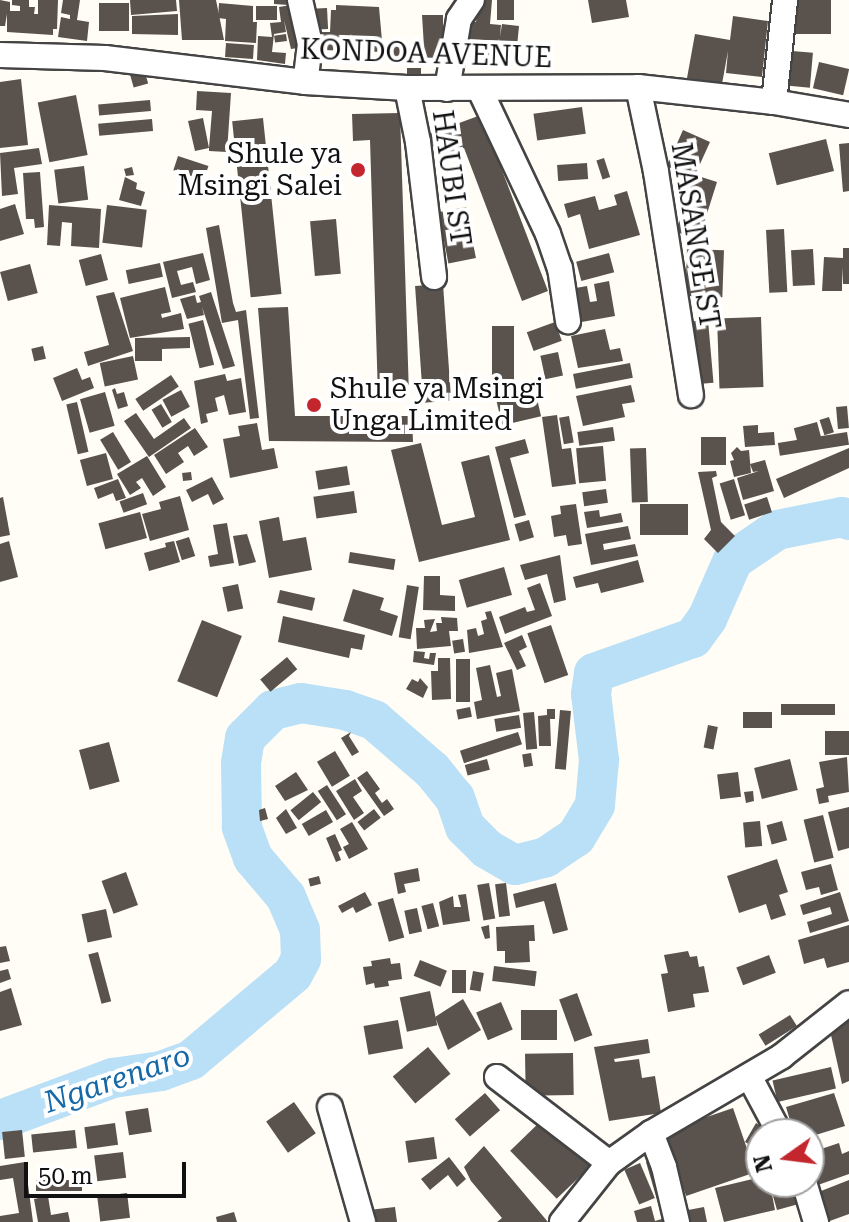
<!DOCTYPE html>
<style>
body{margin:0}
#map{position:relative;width:849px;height:1222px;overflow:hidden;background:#fffdf5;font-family:"Roboto Serif",serif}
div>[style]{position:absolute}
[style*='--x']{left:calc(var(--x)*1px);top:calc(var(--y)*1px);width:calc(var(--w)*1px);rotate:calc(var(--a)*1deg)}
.river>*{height:40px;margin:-20px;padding:0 20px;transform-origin:20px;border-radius:20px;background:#b9e0f7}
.building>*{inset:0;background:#5a524d;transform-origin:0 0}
.roads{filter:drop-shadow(2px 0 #444) drop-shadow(-2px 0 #444) drop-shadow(0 2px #444) drop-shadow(0 -2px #444)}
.minor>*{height:24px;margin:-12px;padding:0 12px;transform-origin:12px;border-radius:12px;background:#fff}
.dots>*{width:22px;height:22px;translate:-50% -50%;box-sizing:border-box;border:4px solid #fff;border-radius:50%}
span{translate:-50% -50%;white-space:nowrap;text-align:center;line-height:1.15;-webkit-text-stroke:8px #fff;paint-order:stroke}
.street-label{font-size:28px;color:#111}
.poi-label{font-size:28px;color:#111}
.right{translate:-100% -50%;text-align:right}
.left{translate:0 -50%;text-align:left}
.water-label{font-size:30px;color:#1768a6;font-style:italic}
.north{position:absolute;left:745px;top:1118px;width:80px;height:80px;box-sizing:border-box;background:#fff;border:2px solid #a0a0a0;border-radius:50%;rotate:256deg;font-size:22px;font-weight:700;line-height:32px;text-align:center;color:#111}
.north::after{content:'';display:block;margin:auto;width:28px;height:36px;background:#c4262e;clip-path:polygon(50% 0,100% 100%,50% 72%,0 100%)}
.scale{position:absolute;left:24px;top:1162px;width:162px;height:36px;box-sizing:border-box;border:4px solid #111;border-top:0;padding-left:10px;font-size:24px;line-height:28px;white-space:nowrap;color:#111;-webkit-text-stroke:6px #fff;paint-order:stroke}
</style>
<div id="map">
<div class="river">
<i style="--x:0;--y:1120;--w:121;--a:-20.4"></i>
<i style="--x:113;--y:1078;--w:49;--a:-8.3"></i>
<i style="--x:161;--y:1071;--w:32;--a:-20"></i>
<i style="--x:191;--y:1060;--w:133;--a:-40.1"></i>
<i style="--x:293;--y:974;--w:17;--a:-62"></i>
<i style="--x:301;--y:959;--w:29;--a:-92"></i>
<i style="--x:300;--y:930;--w:36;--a:-113"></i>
<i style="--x:286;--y:897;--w:51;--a:-130.2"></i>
<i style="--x:253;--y:858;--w:33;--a:-110"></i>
<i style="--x:242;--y:827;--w:64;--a:-90.9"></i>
<i style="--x:241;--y:763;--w:25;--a:-81"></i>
<i style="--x:245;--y:738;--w:40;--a:-45"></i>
<i style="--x:273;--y:710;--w:29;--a:-14"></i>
<i style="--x:301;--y:703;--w:45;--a:9"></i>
<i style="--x:345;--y:710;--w:31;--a:19"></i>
<i style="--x:374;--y:720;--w:77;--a:40.8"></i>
<i style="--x:432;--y:770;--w:36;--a:51"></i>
<i style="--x:455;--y:798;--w:31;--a:71"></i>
<i style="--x:465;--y:827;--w:31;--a:45"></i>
<i style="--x:487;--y:849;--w:32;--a:30"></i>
<i style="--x:515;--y:865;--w:32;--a:-14"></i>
<i style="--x:546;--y:857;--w:36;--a:-34"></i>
<i style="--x:576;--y:837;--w:37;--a:-59"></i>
<i style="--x:595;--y:805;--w:45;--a:-84.9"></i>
<i style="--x:599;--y:760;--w:66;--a:-96.9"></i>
<i style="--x:591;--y:694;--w:21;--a:-82"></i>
<i style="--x:594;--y:673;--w:105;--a:-19.5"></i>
<i style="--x:693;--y:638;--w:24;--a:-54"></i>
<i style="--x:707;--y:619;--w:64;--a:-66.2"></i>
<i style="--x:733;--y:560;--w:53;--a:-34.3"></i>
<i style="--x:777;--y:530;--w:66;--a:-11.3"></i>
<i style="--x:842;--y:517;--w:8;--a:23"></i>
</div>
<div class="building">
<i style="clip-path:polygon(0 0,10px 2px,10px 11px,20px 11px,20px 6px,12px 5px,12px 0,29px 0,29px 7px,35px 7px,34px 14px,38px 14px,38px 0,58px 0,57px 29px,53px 29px,53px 35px,7px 32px,7px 14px,5px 26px,0 26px)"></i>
<i style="clip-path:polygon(63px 0,80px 0,77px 20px,89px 22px,87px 41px,58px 37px,61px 17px,70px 19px,70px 15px,61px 13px)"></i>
<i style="clip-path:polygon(130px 0,176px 0,177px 11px,131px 15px)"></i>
<i style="clip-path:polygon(179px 0,216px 0,224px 40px,182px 40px)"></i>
<i style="clip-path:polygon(274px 0,290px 0,289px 5px,274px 4px)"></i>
<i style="clip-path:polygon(478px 0,492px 0,490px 24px,501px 25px,500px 37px,502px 24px,519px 26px,516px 57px,478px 57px,479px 43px,500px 45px,500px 41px,467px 39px,469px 21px,476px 22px)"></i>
<i style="left:497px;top:0;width:17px;height:20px"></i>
<i style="clip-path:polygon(588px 0,626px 0,629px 17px,592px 23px)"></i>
<i style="left:793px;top:0;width:38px;height:34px"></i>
<i style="left:99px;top:3px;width:30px;height:28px"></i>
<i style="clip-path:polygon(219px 3px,253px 6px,253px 22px,257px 22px,256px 43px,225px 41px,226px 19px,218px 18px)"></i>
<i style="clip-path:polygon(297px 4px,304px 47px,291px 49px,284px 20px,286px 32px,274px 34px,272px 52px,286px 53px,285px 64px,257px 60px,258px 36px,272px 37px,270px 23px,281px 22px,279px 7px)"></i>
<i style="clip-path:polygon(336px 5px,379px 7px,383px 52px,322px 50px,322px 32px,330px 32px,331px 10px,336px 10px)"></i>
<i style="left:256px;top:6px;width:21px;height:14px"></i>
<i style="left:327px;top:8px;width:21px;height:15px;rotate:87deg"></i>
<i style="clip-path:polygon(178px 14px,178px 35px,132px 34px,132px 16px)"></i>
<i style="clip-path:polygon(422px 15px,443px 15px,443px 61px,390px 60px,390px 39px,403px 39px,403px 47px,424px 47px)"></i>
<i style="clip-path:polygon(733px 16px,768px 21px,762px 77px,726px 73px,728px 51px,722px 84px,687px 78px,695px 34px,730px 40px)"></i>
<i style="left:286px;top:34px;width:7px;height:12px;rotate:82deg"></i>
<i style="left:226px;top:43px;width:28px;height:14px;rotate:4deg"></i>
<i style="left:792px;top:51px;width:21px;height:35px;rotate:5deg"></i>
<i style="left:819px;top:62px;width:31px;height:27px;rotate:13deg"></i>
<i style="left:421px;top:68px;width:7px;height:14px;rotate:90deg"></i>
<i style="left:144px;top:69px;width:15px;height:15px;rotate:74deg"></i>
<i style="clip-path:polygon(21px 79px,28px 145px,0 148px,0 82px)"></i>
<i style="clip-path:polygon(197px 91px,231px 93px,227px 152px,209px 151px,209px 148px,195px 151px,188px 121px,203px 118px,209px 148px,212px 111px,196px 110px)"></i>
<i style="left:76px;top:95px;width:61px;height:39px;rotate:79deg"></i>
<i style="left:150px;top:100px;width:11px;height:52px;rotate:85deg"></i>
<i style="left:582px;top:107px;width:27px;height:49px;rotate:82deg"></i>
<i style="clip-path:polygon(400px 113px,409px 395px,378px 396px,370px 140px,353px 141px,352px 114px)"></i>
<i style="clip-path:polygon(481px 115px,548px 291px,522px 301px,464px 148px,438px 158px,429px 134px)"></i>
<i style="left:263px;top:118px;width:177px;height:31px;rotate:84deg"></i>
<i style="left:152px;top:119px;width:12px;height:54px;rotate:85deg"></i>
<i style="clip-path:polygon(683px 130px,710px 142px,695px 175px,717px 182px,699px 239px,676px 232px,693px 178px,667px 166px)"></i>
<i style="left:826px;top:139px;width:33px;height:59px;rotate:76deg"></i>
<i style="clip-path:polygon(849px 143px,849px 191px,843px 192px,839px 144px)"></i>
<i style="clip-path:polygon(39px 148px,42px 164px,14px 168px,18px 194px,2px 196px,0 153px)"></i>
<i style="left:178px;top:156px;width:32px;height:15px;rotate:18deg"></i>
<i style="left:604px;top:158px;width:20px;height:8px;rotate:72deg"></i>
<i style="left:587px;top:163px;width:16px;height:30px;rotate:86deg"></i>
<i style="left:84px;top:166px;width:34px;height:30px;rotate:83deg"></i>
<i style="clip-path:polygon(132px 167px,134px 175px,126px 176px,124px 169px)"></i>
<i style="clip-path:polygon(40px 172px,44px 227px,35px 228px,34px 219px,26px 219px,23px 173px)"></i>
<i style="clip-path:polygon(125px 177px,137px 183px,136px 189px,145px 192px,141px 206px,119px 200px)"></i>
<i style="clip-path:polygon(627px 191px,640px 235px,589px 249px,580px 214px,568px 218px,564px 204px,595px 196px,599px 210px,617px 205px,614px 195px)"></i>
<i style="clip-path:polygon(15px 204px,24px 234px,0 241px,0 209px)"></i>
<i style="clip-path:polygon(49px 205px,101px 209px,99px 248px,71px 246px,72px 223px,62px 222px,60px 246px,47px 245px)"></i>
<i style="left:107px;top:205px;width:40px;height:38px;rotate:7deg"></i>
<i style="left:466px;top:207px;width:52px;height:28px;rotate:79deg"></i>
<i style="left:336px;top:219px;width:55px;height:26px;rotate:85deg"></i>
<i style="clip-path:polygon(219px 225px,233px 303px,236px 312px,246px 310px,259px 418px,250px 419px,238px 320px,222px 323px,206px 228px)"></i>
<i style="left:784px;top:229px;width:63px;height:18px;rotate:87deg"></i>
<i style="clip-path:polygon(843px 248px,849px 248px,849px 284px,843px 284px,842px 267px,842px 291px,822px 291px,824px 257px,843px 258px)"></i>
<i style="left:687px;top:249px;width:37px;height:47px;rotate:2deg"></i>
<i style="left:813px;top:249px;width:36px;height:22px;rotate:87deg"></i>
<i style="clip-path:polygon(203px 253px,210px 280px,196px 284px,192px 267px,177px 271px,181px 285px,193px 282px,196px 292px,172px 298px,163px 262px)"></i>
<i style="left:609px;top:253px;width:20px;height:34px;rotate:75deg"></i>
<i style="left:101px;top:254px;width:27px;height:23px;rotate:75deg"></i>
<i style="left:160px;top:263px;width:14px;height:35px;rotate:78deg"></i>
<i style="left:30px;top:264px;width:30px;height:31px;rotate:75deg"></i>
<i style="clip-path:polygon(609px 281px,615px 316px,576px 323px,570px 289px,587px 286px,590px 302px,597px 301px,594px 284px)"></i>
<i style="left:443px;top:284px;width:117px;height:28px;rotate:86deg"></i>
<i style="clip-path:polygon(165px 287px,171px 312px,161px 314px,162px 318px,181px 313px,184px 329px,130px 338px,120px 298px)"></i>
<i style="clip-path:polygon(114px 292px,133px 351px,88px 366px,84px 352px,109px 345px,96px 296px)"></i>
<i style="clip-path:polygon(211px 292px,235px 366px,223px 369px,202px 307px,204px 315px,187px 319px,180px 299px,195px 295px,197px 303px,201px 302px,199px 296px)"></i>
<i style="clip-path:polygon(288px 307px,295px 416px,412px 416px,413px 442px,269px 441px,258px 308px)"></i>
<i style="left:761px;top:317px;width:70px;height:44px;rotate:88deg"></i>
<i style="left:203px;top:320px;width:46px;height:15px;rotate:76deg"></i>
<i style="left:708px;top:320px;width:63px;height:21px;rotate:85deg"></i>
<i style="left:555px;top:322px;width:20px;height:30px;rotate:70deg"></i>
<i style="left:492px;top:326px;width:22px;height:54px"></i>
<i style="clip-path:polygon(605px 329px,610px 350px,620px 348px,623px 361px,578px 368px,571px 336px)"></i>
<i style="clip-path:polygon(190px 337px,190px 348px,162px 349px,162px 361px,135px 361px,135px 338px)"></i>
<i style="left:43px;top:346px;width:13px;height:12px;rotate:77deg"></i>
<i style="left:558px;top:352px;width:24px;height:18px;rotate:78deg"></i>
<i style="left:133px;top:356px;width:24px;height:34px;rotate:78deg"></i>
<i style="left:630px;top:363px;width:15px;height:58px;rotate:79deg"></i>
<i style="clip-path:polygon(77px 368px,82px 380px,90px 377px,94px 388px,62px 401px,53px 378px)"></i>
<i style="clip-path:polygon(225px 374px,227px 381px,241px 378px,246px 412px,229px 415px,224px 395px,215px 398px,218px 411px,206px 414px,208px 422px,201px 424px,194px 381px)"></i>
<i style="left:171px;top:375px;width:14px;height:43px;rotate:56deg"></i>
<i style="clip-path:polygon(631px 385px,635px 402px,622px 404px,625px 417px,583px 426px,576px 396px)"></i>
<i style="clip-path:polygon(115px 388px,117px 394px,124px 392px,128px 406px,118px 409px,112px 390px)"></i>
<i style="left:181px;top:390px;width:19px;height:21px;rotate:62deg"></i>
<i style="left:535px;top:390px;width:27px;height:40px;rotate:77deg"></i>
<i style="left:105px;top:392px;width:35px;height:26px;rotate:74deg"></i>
<i style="left:77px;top:402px;width:51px;height:11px;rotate:77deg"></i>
<i style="left:161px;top:404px;width:21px;height:11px;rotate:59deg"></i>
<i style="left:847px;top:406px;width:22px;height:11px;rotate:85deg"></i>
<i style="clip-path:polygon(136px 413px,154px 439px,184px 418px,191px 428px,149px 457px,124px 421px)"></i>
<i style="clip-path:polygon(557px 415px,562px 449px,571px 448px,576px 484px,552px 487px,542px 417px)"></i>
<i style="left:569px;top:416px;width:27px;height:10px;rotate:80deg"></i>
<i style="left:829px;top:417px;width:16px;height:10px;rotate:72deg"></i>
<i style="left:817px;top:422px;width:16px;height:24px;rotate:75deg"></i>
<i style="clip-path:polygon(257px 423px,262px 450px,274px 448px,278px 468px,230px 478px,223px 439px,240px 436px,238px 426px)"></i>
<i style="clip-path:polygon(758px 425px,758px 433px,774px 432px,775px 445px,745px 447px,743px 426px)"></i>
<i style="left:613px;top:427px;width:14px;height:36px;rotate:82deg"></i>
<i style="clip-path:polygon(195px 428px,208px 447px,194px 456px,188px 446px,178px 453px,184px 462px,166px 474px,154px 455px)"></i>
<i style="left:113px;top:432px;width:35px;height:15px;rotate:59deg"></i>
<i style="left:847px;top:432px;width:13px;height:70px;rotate:81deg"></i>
<i style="left:726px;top:437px;width:28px;height:25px;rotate:90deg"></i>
<i style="clip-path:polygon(525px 439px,529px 453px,510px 458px,526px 515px,514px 518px,495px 447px)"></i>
<i style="clip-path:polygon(421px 443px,442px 525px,475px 517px,461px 462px,489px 455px,510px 540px,419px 562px,391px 450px)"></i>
<i style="left:603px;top:446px;width:35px;height:27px;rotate:85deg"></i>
<i style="clip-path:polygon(737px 447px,741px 451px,749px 450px,751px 473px,734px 477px,730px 461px,734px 460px,731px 453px)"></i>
<i style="left:646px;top:448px;width:54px;height:16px;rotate:88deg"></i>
<i style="clip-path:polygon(849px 448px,849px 468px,784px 498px,776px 479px)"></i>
<i style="left:106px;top:453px;width:27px;height:27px;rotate:75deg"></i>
<i style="clip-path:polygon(147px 456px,166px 487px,153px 496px,142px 478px,136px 482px,141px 488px,130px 495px,117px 474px)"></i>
<i style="clip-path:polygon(765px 460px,774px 491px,743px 500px,737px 478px,759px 471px,753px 472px,750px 464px)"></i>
<i style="left:347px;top:466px;width:19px;height:32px;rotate:81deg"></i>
<i style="clip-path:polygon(716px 471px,717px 476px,712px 478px,721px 522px,735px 536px,718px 553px,704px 539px,711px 530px,698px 472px)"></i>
<i style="left:191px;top:472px;width:8px;height:9px;rotate:83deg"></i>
<i style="clip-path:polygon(212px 477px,224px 499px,213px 505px,208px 494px,192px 502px,186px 490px)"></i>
<i style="clip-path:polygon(118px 479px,126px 498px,116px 501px,113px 493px,98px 499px,94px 488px)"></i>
<i style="left:734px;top:479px;width:38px;height:15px;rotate:73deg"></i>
<i style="left:606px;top:489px;width:14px;height:24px;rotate:82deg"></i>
<i style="left:354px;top:491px;width:22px;height:41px;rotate:82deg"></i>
<i style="left:143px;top:493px;width:12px;height:25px;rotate:70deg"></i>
<i style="clip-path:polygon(180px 496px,189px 530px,150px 541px,142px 514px,161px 509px,159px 502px)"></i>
<i style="clip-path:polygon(3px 497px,10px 535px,0 537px,0 498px)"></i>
<i style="left:767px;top:497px;width:16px;height:24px;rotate:72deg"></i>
<i style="clip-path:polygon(576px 504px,582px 544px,568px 546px,566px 535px,554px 537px,551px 516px,561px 514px,560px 506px)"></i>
<i style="left:640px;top:504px;width:48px;height:31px"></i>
<i style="clip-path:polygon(599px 510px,600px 517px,621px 513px,623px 522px,587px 528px,584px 512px)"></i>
<i style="left:140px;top:512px;width:27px;height:43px;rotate:75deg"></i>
<i style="clip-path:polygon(279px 517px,283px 541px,306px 537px,312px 570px,269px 578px,259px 521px)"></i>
<i style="left:529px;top:520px;width:18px;height:15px;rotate:74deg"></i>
<i style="clip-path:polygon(227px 523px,234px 563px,210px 567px,208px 556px,218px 554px,213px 525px)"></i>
<i style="clip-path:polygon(628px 526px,631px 539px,603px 544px,604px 550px,635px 544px,638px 556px,591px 565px,585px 534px)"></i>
<i style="clip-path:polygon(247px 534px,256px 562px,239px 566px,233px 536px)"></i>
<i style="left:189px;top:537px;width:20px;height:14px;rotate:72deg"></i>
<i style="clip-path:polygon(9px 541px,18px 577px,0 582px,0 544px)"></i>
<i style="clip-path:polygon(174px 541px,180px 562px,149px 571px,144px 553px,166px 547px,165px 543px)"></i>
<i style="left:350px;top:552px;width:46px;height:11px;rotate:9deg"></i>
<i style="clip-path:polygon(560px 555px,566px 600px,554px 603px,547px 574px,525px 580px,520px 565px)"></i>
<i style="clip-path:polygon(638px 560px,644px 582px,601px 593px,598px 583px,576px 588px,573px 577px)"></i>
<i style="left:504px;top:567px;width:29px;height:47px;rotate:74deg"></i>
<i style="clip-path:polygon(424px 576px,440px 576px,440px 595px,455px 596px,455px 611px,423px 610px)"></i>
<i style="clip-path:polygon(540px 583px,552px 616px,505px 634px,499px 617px,525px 607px,527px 612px,535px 610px,527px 588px)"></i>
<i style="left:238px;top:584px;width:25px;height:16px;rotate:78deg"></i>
<i style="left:407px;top:585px;width:12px;height:53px;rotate:9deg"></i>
<i style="clip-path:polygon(353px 589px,384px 598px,380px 610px,398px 616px,392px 636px,343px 621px)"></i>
<i style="left:280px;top:590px;width:36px;height:13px;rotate:13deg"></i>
<i style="clip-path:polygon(491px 611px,503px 647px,469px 653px,467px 630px,476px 628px,478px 636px,484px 634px,481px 621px,487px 619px,485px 612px)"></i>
<i style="clip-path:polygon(283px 616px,365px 635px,362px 650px,351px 648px,349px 658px,278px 642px)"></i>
<i style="clip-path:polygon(441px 617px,457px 618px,458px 631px,449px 631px,451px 646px,417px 649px,416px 628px,425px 628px,424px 620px,435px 619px,430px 632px,437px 631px,436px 623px,442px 623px)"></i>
<i style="left:202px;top:620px;width:43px;height:66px;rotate:22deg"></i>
<i style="left:551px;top:625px;width:53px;height:25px;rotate:71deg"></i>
<i style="clip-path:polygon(522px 635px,527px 647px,519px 651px,526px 666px,517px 670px,504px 643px)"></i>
<i style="left:463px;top:639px;width:13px;height:11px;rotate:81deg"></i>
<i style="clip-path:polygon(414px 651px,425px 652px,424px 658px,429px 659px,430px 653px,436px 653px,434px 665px,413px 662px)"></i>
<i style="left:287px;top:657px;width:16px;height:35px;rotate:50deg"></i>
<i style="clip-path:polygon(438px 658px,450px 658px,451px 699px,432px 700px,431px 671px,438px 671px)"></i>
<i style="left:456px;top:659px;width:14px;height:43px"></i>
<i style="clip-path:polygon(490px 665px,497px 697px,501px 696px,496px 673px,512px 669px,520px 711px,477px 719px,474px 702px,482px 700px,476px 668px)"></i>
<i style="clip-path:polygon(420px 678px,428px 687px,423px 698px,406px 689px,412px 679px,418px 682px)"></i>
<i style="left:835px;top:704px;width:11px;height:54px;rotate:90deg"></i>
<i style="left:470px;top:707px;width:10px;height:14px;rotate:79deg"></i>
<i style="clip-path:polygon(547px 709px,555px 709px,555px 719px,550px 719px,551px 746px,539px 746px,538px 716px,547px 715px)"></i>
<i style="left:560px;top:710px;width:11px;height:59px;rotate:5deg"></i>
<i style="left:534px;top:712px;width:37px;height:11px;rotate:85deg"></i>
<i style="left:743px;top:712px;width:29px;height:16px"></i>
<i style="left:519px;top:715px;width:13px;height:25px;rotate:81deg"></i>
<i style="left:708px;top:725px;width:10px;height:23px;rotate:11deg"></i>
<i style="left:849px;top:731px;width:24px;height:24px;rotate:90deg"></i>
<i style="clip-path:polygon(351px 732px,349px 736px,359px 752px,352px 756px,341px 738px)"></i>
<i style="left:518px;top:732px;width:13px;height:61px;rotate:72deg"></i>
<i style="left:109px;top:742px;width:41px;height:31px;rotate:75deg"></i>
<i style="left:335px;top:751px;width:29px;height:21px;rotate:59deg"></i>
<i style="left:531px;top:753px;width:13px;height:9px;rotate:81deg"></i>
<i style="clip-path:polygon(847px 757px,849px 792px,828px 796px,829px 802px,819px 804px,816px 789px,824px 787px,819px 762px)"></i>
<i style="left:487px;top:759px;width:11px;height:23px;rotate:75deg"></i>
<i style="left:790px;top:759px;width:32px;height:37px;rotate:76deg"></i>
<i style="clip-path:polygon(367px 771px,380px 789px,375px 793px,382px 803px,387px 799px,394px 809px,384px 816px,357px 778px)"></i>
<i style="clip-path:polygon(296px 772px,308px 790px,285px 801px,275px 786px)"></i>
<i style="left:738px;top:772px;width:25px;height:21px;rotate:83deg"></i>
<i style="clip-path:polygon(355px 779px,362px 791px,353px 797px,364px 813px,354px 820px,336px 791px)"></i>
<i style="left:327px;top:785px;width:35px;height:11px;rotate:57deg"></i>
<i style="clip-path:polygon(753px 791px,754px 801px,746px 803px,744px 792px)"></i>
<i style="left:313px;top:792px;width:13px;height:29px;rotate:51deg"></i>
<i style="clip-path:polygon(849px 807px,849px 848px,838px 851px,828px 812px)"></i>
<i style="clip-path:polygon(265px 808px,268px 819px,260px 821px,259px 810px)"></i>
<i style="clip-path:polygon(286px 809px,297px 828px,286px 834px,276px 818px)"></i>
<i style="left:374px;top:809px;width:11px;height:21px;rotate:52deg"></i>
<i style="left:326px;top:810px;width:14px;height:28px;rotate:60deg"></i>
<i style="left:823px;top:815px;width:44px;height:20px;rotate:76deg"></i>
<i style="left:760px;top:821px;width:25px;height:17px;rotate:85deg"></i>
<i style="left:782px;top:821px;width:20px;height:16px;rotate:75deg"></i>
<i style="clip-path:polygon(352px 822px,368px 849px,349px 859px,343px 847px,349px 844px,340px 829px)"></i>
<i style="clip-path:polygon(335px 834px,342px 850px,338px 852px,341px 860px,336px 862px,326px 838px)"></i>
<i style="clip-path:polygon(777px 859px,788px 892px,779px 895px,786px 915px,771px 920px,766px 904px,739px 913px,727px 876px)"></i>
<i style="clip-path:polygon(831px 864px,838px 890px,821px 895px,819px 887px,806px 890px,801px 872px)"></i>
<i style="clip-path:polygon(418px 868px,420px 881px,404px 884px,406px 892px,398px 894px,394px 873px)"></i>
<i style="left:126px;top:872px;width:35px;height:26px;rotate:70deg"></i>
<i style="left:319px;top:876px;width:8px;height:11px;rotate:76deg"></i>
<i style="left:489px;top:883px;width:36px;height:12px;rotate:80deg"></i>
<i style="left:506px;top:883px;width:33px;height:11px;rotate:83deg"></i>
<i style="clip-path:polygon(556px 883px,568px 930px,553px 934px,544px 901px,516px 908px,513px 894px)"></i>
<i style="clip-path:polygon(365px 892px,372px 905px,356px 913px,353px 907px,342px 913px,338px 906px)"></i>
<i style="clip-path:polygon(840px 892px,849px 921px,810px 933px,807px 922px,832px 914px,830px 907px,803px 915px,800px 905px)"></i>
<i style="clip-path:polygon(466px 894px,470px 921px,443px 925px,439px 902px,453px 896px,454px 907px,461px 907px,458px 895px)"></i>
<i style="left:393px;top:898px;width:41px;height:16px;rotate:74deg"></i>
<i style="left:433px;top:903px;width:24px;height:12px;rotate:75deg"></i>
<i style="left:417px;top:908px;width:24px;height:13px;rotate:78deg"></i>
<i style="left:106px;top:909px;width:29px;height:25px;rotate:78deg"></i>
<i style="clip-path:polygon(489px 925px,490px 938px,485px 939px,481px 927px)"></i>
<i style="clip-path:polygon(534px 925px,535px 941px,529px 941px,530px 962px,505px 963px,505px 951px,497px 951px,496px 927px)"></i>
<i style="clip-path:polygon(849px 925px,849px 962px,827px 968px,824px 958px,804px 964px,798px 940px)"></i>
<i style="clip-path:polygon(6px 946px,10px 961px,0 963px,0 947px)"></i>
<i style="clip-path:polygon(688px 951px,690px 957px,697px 956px,699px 967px,704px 966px,709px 992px,693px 994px,695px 1007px,668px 1012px,661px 974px,668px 973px,664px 955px)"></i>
<i style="left:98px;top:952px;width:51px;height:10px;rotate:75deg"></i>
<i style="left:769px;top:955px;width:19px;height:35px;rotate:69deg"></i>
<i style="clip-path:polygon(390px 958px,391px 964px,400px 963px,402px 979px,388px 981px,389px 986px,375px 988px,374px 983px,366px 985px,363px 967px,372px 966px,371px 961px)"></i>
<i style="left:420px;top:960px;width:29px;height:17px;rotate:22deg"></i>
<i style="left:494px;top:966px;width:43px;height:15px;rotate:7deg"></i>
<i style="clip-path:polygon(8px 969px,11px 979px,0 983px,0 971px)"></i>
<i style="left:452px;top:970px;width:14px;height:23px"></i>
<i style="left:473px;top:971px;width:11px;height:19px;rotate:10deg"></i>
<i style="clip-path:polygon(11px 988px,22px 1025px,0 1031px,0 992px)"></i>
<i style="left:430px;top:991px;width:35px;height:31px;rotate:78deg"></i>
<i style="left:577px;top:993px;width:45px;height:19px;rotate:70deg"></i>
<i style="clip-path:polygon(463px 999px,481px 1030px,448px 1050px,435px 1017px)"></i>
<i style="left:501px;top:1002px;width:30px;height:27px;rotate:67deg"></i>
<i style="left:521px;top:1010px;width:36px;height:30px"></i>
<i style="left:790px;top:1015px;width:13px;height:37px;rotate:58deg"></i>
<i style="clip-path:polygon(849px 1016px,849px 1081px,842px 1084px,831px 1035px)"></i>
<i style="left:398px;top:1020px;width:29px;height:35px;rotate:80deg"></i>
<i style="clip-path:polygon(648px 1039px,650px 1053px,614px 1059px,615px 1062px,639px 1059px,642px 1078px,655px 1076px,661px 1113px,609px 1121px,594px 1047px)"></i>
<i style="left:428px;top:1047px;width:35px;height:46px;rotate:50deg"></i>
<i style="left:573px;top:1053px;width:42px;height:48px;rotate:89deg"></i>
<i style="left:831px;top:1067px;width:22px;height:60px;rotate:77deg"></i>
<i style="left:485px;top:1093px;width:23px;height:40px;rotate:49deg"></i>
<i style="clip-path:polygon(834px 1093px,845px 1126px,809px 1137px,809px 1134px,794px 1134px,786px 1107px)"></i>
<i style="left:294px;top:1102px;width:38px;height:34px;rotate:55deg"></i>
<i style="left:148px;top:1108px;width:24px;height:23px;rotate:81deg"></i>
<i style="left:733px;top:1108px;width:68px;height:73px;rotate:71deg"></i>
<i style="left:544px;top:1118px;width:67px;height:47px;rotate:46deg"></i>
<i style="left:115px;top:1123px;width:22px;height:31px;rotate:82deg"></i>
<i style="clip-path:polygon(756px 1123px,774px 1134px,761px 1134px,761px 1151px,745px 1142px)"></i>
<i style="left:22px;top:1130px;width:27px;height:20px;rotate:84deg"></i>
<i style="left:75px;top:1130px;width:18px;height:44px;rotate:84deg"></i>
<i style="left:434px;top:1137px;width:22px;height:29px;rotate:82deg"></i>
<i style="clip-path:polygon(839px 1143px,842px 1154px,849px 1151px,849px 1174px,815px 1186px,809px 1153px)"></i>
<i style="clip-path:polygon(484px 1146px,548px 1222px,497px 1222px,502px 1218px,471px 1181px,464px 1167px)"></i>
<i style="left:123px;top:1152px;width:26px;height:29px;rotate:83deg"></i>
<i style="clip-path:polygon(449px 1157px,466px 1179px,457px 1187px,448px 1175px,430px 1190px,421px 1179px)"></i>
<i style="clip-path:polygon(651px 1161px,665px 1201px,658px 1203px,646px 1162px)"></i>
<i style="clip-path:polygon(25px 1162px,33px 1222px,0 1222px,0 1216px,19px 1213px,13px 1178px,0 1180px,0 1166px)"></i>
<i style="left:640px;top:1163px;width:38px;height:17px;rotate:67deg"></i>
<i style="clip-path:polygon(761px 1177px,761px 1182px,769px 1184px,801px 1182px,806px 1202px,777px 1210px,771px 1189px,775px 1210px,724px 1222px,715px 1188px)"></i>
<i style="left:82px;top:1180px;width:11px;height:46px;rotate:90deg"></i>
<i style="clip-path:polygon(849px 1180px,849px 1214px,827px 1222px,816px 1193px)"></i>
<i style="left:127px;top:1193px;width:25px;height:30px;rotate:83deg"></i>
<i style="clip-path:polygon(48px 1196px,51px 1215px,68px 1212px,70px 1222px,38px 1222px,34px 1199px)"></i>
<i style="clip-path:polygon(651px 1206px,655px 1221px,665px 1218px,667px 1222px,637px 1222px,634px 1211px)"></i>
<i style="clip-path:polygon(395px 1207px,397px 1222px,370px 1222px,369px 1210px)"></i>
<i style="clip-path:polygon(704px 1207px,707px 1222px,691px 1222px,688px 1210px)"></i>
<i style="clip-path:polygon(234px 1212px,237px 1222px,217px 1222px,216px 1217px)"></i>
</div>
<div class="roads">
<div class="minor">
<i style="--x:300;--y:0;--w:45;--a:77.2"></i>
<i style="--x:310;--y:44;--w:38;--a:97"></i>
<i style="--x:0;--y:55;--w:105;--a:1.6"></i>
<i style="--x:105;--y:58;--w:201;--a:6.8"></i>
<i style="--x:305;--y:82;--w:102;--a:3.4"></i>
<i style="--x:407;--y:88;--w:231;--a:-0.2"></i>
<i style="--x:638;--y:87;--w:137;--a:6.3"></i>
<i style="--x:774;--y:102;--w:76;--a:9.8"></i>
<i style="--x:638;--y:87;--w:87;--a:78"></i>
<i style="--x:656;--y:172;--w:226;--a:81.1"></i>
<i style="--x:407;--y:88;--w:55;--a:78.5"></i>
<i style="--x:418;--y:142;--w:136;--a:83.2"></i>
<i style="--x:447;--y:89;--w:71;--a:-80.3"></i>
<i style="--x:459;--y:19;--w:23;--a:-56"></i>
<i style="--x:480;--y:90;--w:159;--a:64.7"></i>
<i style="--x:548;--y:234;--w:36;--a:71"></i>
<i style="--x:560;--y:268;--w:54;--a:81.4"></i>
<i style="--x:774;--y:102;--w:103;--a:-83.8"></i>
<i style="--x:749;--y:1076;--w:66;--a:61.9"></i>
<i style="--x:497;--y:1077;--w:141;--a:37.5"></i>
<i style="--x:330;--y:1107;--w:120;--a:74"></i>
<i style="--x:651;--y:1133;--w:36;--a:69"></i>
<i style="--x:664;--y:1167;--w:57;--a:76.7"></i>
<i style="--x:804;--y:1182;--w:42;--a:73.3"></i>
<i style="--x:562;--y:1222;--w:75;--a:-51.5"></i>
<i style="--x:609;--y:1163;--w:52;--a:-35.5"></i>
<i style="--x:651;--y:1133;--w:152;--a:-30.4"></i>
<i style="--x:782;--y:1056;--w:85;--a:-38.3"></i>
</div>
</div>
<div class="dots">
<i style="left:358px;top:170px;background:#c4262e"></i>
<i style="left:314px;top:405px;background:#c4262e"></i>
</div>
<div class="street-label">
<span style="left:426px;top:54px;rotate:2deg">KONDOA AVENUE</span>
<span style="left:451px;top:178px;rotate:82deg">HAUBI ST</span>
<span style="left:695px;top:236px;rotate:81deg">MASANGE ST</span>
</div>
<div class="poi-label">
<span class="right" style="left:342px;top:170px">Shule ya<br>Msingi Salei</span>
<span class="left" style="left:330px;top:405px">Shule ya Msingi<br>Unga Limited</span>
</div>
<div class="water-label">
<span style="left:117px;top:1079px;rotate:-19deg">Ngarenaro</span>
</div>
<div class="north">N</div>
<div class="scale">50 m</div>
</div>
